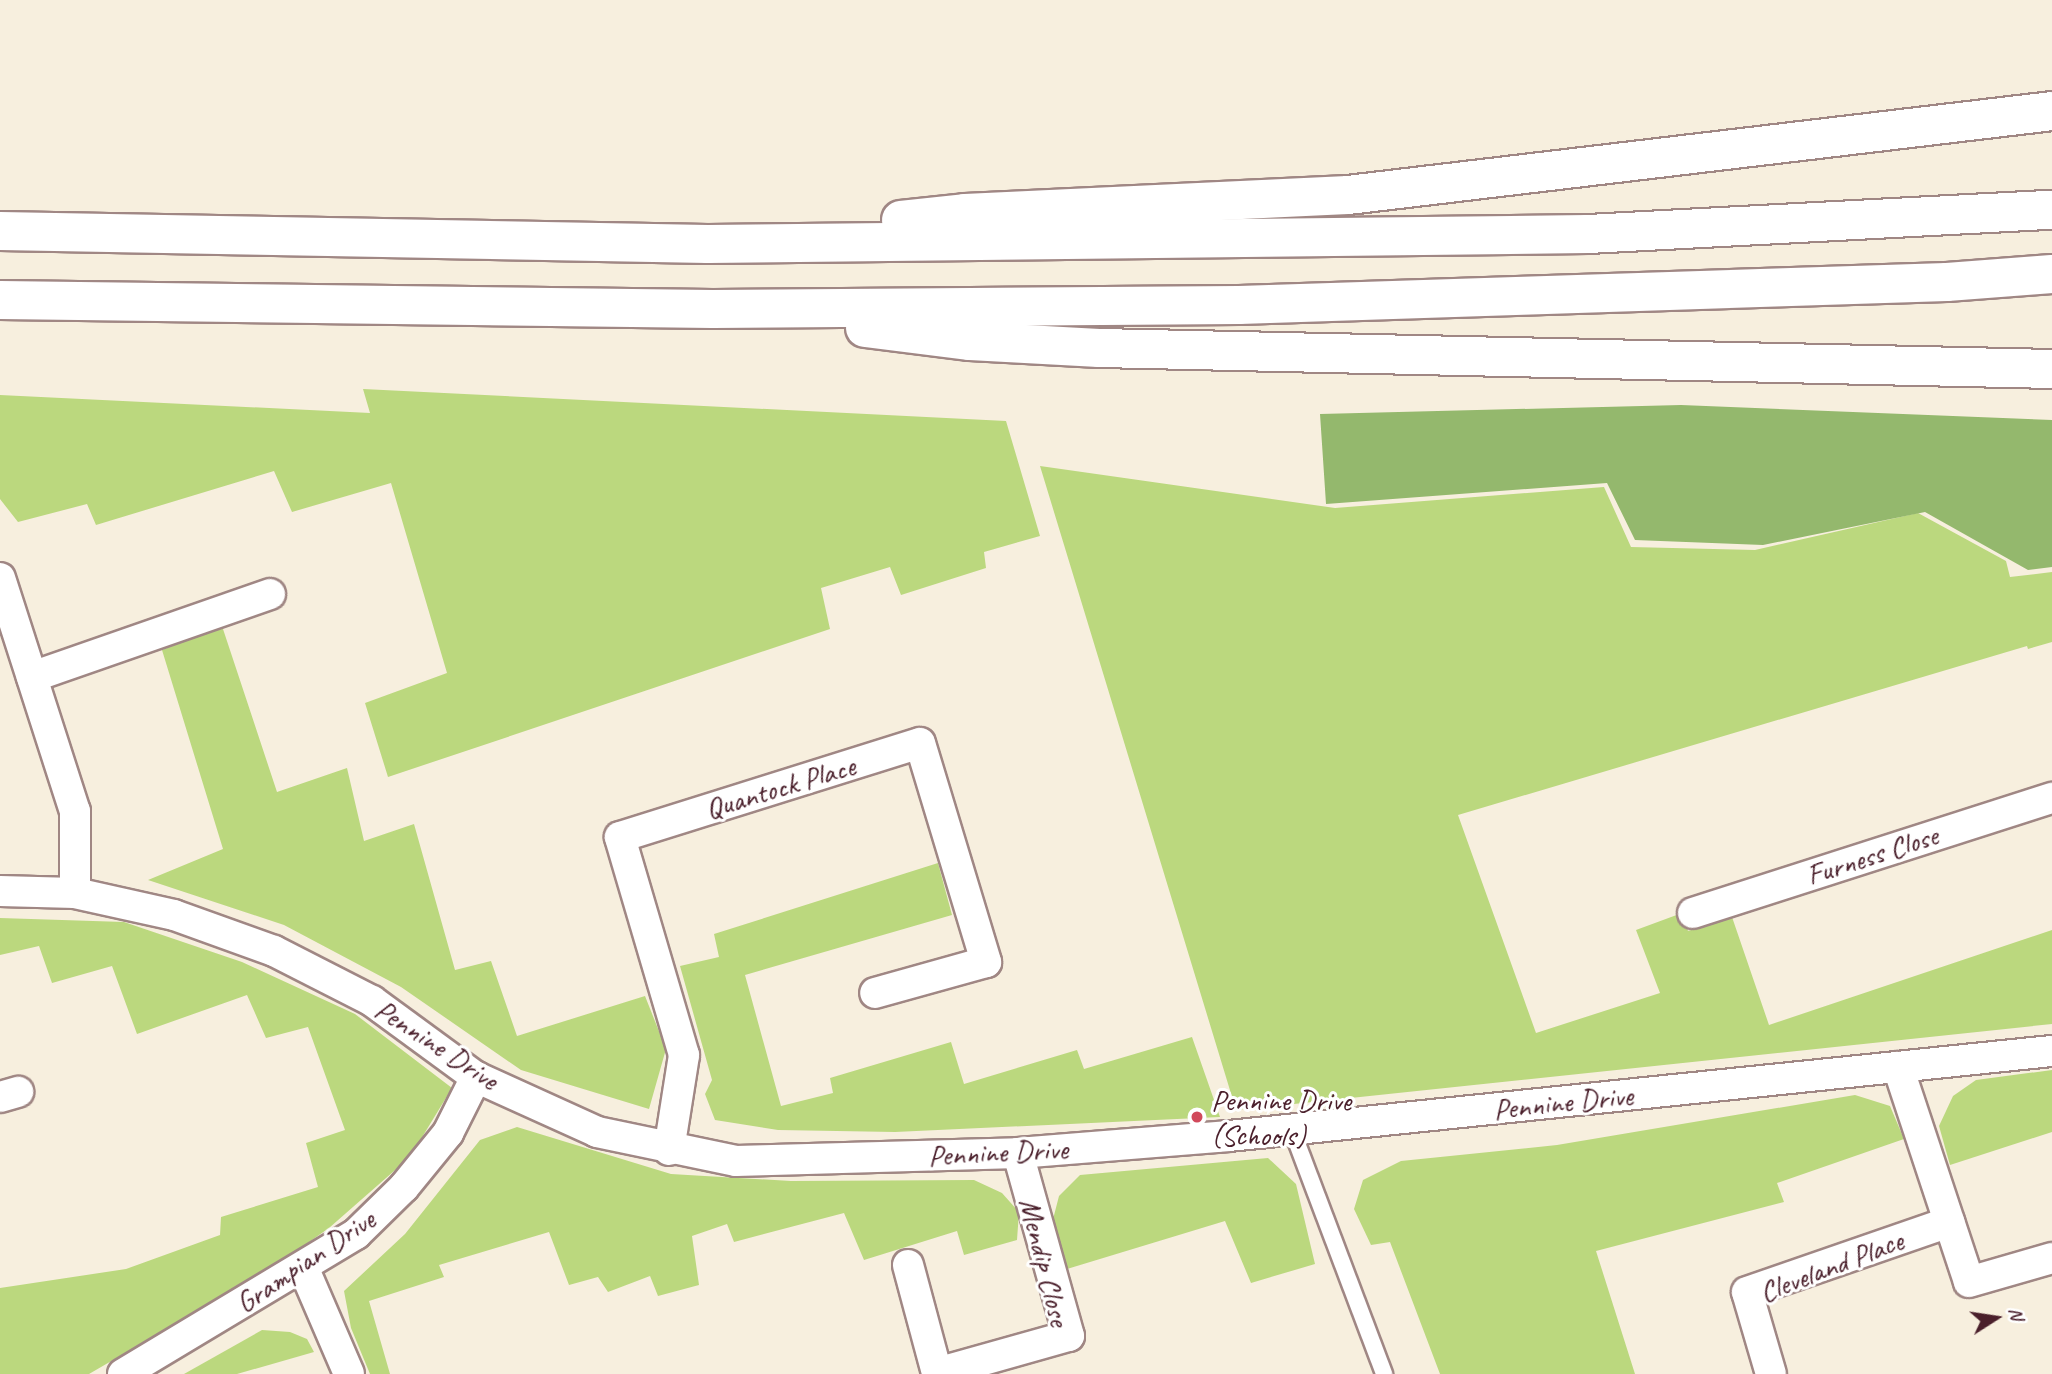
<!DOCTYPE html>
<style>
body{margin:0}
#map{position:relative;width:2052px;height:1374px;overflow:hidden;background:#f7efde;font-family:Caveat,sans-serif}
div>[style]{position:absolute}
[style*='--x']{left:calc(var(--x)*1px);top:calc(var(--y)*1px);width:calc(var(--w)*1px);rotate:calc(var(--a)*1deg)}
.green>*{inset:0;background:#bbd87e}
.forest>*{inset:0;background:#94b86d}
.roads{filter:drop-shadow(2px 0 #a08784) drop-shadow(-2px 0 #a08784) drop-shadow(0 2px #a08784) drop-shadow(0 -2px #a08784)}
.lane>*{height:16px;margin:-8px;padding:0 8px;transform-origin:8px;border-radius:8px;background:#fff}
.street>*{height:30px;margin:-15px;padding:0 15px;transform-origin:15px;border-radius:15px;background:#fff}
.highway>*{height:38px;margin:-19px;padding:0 19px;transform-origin:19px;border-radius:19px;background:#fff}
.dots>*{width:19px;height:19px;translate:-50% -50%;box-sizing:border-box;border:4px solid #fff;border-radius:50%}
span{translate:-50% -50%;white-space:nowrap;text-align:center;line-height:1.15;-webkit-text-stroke:6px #fff;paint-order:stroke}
.street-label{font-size:30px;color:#4a1f2b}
.poi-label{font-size:30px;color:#4a1f2b}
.left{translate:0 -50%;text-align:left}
.north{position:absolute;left:1961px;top:1283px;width:70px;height:70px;-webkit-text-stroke:5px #fff;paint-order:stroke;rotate:78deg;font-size:19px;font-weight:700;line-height:28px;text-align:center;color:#4a1f2b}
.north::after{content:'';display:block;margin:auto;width:24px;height:32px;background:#4a1f2b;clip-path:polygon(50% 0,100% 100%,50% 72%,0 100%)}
</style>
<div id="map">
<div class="green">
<i style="clip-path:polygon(363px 389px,1006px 421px,1040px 536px,984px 552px,986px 568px,901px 595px,890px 567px,821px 588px,830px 629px,388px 777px,365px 703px,447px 673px,391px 483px,292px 512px,274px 471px,96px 525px,87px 504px,18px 522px,0 499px,0 395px,370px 413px)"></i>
<i style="clip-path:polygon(1040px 466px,1335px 508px,1604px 487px,1631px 547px,1755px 550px,1918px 513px,2006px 561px,2010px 577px,2052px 572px,2052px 642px,2028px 649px,2027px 646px,1458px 815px,1536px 1033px,1660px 993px,1636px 930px,1682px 913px,1688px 931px,1732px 917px,1769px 1025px,2052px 930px,2052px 1024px,1236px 1110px)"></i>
<i style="clip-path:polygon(222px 626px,277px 792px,347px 768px,364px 841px,414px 824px,455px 970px,491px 961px,517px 1036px,645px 996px,666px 1049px,649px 1109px,521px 1070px,401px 987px,284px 925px,148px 880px,223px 849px,162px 650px)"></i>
<i style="clip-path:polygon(938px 863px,952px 915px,745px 975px,781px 1106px,833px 1093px,830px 1078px,951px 1042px,964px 1084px,1077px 1050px,1084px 1069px,1192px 1037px,1220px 1117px,895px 1132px,778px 1130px,715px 1120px,705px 1094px,712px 1080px,680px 966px,719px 957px,714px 934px)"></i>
<i style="clip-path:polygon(0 918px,124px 922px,242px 962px,355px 1014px,452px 1088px,410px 1157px,329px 1228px,275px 1266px,89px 1374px,0 1374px,0 1288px,126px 1269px,220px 1235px,221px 1217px,318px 1187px,306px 1143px,345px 1130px,308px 1027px,266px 1038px,247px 995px,137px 1034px,112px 966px,52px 983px,39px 946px,0 955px)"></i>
<i style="clip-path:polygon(2052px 1070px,2052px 1132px,1950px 1165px,1939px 1126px,1953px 1096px,1976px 1080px)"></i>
<i style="clip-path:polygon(1855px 1095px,1890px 1106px,1904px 1139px,1777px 1183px,1784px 1202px,1596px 1251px,1635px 1374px,1440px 1374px,1390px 1242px,1371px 1245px,1354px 1209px,1363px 1180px,1401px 1161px,1557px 1145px)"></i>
<i style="clip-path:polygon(517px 1127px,671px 1174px,791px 1181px,974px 1180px,1002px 1193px,1019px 1212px,1017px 1240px,964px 1255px,957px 1231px,864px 1260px,844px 1213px,734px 1242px,727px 1224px,692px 1236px,699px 1285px,658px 1296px,650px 1276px,608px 1292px,598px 1277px,569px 1285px,549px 1232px,439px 1265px,444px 1277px,369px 1301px,390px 1374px,370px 1374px,351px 1328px,344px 1291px,405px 1234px,480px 1140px)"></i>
<i style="clip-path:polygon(1268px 1158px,1296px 1184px,1315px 1264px,1251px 1283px,1225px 1221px,1067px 1269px,1051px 1227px,1059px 1196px,1080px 1175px)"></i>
<i style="clip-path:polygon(262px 1330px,290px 1332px,307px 1339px,314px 1352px,237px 1374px,184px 1374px)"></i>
</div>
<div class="forest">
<i style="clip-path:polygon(1681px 405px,2052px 420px,2052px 567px,2028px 570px,1925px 512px,1763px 545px,1635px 540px,1607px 483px,1326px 504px,1320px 414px)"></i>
</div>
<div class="roads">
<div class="lane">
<i style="--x:1292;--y:1130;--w:261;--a:69.3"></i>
</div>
<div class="street">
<i style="--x:0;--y:578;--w:245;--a:72.2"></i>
<i style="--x:75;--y:811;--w:82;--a:90"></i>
<i style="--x:32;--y:677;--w:252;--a:-19.2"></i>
<i style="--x:0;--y:891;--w:75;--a:1.5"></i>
<i style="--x:75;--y:893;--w:101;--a:12.5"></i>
<i style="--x:174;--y:915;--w:106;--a:19.8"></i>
<i style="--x:274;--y:951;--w:110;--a:27"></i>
<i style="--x:372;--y:1001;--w:129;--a:36.2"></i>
<i style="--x:476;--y:1077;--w:133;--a:24.4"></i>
<i style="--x:597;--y:1132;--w:142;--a:11.8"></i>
<i style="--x:736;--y:1161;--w:282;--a:-1.6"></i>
<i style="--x:1018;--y:1153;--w:212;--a:-4.6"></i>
<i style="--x:1229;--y:1136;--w:827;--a:-5.9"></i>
<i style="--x:1693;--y:913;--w:377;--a:-17.8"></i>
<i style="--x:1898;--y:1067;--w:226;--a:71.7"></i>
<i style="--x:1969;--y:1282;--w:86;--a:-16.1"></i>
<i style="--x:0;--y:1097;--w:19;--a:-16"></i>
<i style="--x:669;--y:1150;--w:96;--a:-81"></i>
<i style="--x:684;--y:1055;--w:227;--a:-106.4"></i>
<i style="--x:620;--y:837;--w:314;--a:-17.4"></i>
<i style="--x:920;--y:743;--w:229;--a:73.2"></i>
<i style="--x:986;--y:962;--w:115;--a:164.4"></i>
<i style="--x:908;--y:1265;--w:112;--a:75"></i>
<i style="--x:937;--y:1373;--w:137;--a:-15.7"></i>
<i style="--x:1069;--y:1336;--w:190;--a:-105.6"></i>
<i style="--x:303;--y:1267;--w:116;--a:66.7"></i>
<i style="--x:123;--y:1374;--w:272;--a:-31"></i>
<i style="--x:356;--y:1234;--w:67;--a:-44.4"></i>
<i style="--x:404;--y:1187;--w:70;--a:-50.8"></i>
<i style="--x:448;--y:1133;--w:63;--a:-63.4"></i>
<i style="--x:1771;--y:1374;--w:85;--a:-106.3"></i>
<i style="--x:1747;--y:1292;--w:214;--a:-19.1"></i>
</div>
<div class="highway">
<i style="--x:901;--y:220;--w:64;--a:-6.2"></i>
<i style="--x:965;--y:213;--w:383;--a:-2.7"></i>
<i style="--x:1348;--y:195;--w:709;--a:-6.8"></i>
<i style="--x:0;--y:231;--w:708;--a:1.05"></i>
<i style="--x:708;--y:244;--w:880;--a:-0.65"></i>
<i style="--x:1588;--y:234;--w:465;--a:-3"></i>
<i style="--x:0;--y:300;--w:713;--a:0.72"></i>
<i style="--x:713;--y:309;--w:526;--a:-0.44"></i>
<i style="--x:1239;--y:305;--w:708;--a:-1.86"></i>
<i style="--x:1947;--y:282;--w:105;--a:-4.4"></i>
<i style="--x:865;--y:328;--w:106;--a:7.1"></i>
<i style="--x:970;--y:341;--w:129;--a:3.1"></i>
<i style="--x:1099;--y:348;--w:953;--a:1.26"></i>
</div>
</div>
<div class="dots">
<i style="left:1197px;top:1117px;background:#d1495b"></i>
</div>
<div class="street-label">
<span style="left:780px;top:787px;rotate:-17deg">Quantock Place</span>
<span style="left:1872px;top:855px;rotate:-18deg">Furness Close</span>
<span style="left:437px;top:1044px;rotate:33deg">Pennine Drive</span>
<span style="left:1563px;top:1102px;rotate:-6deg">Pennine Drive</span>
<span style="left:998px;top:1152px;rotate:-3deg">Pennine Drive</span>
<span style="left:305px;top:1261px;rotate:-34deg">Grampian Drive</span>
<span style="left:1045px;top:1262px;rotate:76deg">Mendip Close</span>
<span style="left:1831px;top:1266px;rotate:-21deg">Cleveland Place</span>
</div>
<div class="poi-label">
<span class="left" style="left:1211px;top:1117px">Pennine Drive<br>(Schools)</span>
</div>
<div class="north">N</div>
</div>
